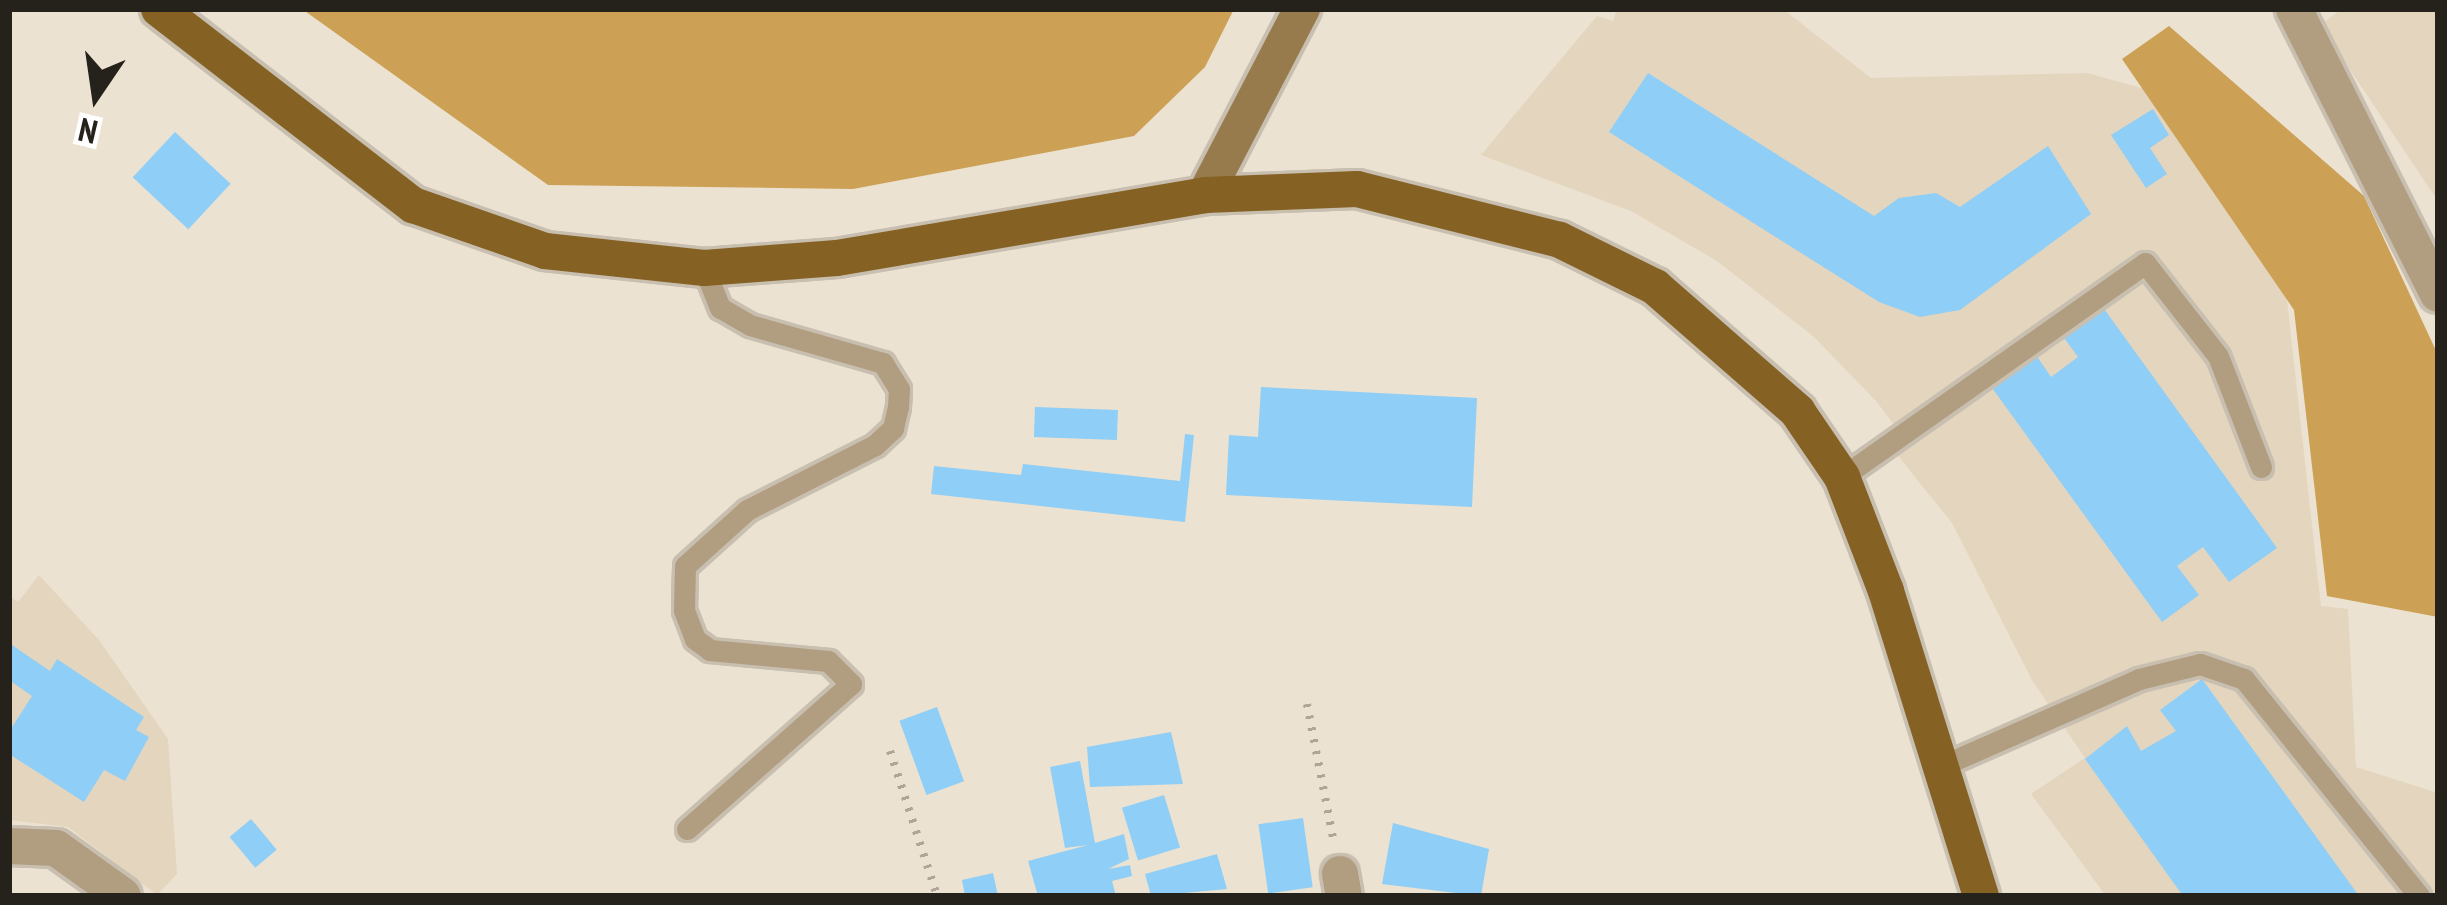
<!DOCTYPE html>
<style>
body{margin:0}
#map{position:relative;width:2447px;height:905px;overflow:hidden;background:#ece2d1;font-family:"PT Sans Narrow",sans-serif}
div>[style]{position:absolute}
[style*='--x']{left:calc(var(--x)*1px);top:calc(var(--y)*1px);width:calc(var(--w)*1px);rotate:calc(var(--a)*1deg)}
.built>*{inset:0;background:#e4d5be}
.forest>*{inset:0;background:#cca055}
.building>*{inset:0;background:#8fcef6;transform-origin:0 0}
.path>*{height:8px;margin-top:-4px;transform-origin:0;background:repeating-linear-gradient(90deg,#aea598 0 3px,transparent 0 12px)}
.roads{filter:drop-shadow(3px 0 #c8bfb0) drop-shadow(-3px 0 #c8bfb0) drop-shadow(0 3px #c8bfb0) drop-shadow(0 -3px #c8bfb0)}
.lane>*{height:21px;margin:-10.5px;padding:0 10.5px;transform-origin:10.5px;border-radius:10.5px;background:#b19d7f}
.street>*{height:36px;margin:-18px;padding:0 18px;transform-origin:18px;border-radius:18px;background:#b19d7f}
.secondary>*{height:36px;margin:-18px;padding:0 18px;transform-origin:18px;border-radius:18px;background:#987b4d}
.primary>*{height:36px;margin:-18px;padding:0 18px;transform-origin:18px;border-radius:18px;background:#856223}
span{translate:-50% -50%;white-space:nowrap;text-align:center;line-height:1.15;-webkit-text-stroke:10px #fff;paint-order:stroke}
.frame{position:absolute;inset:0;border:12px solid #25211b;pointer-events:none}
.north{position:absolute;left:36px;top:36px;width:120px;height:120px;-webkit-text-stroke:9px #fff;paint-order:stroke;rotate:193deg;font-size:33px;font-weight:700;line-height:48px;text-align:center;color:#25211b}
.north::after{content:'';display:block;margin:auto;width:42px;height:54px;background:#25211b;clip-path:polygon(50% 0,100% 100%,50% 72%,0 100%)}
</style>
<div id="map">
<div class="built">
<i style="clip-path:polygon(1617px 9px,1783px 9px,1871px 78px,2087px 73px,2149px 90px,2241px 187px,2287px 300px,2321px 606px,2348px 609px,2356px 767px,2438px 793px,2438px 896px,2106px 896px,2031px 794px,2085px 758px,2032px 680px,1952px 523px,1891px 447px,1905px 439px,1876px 401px,1814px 337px,1717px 261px,1631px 211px,1481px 155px,1597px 16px,1613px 21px)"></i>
<i style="clip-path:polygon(2342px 9px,2438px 9px,2438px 201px,2320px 25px)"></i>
<i style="clip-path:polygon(39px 575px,99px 640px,168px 739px,177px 874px,157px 895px,68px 827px,9px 820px,9px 596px,18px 602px)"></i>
</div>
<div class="forest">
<i style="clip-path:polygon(302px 9px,1234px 9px,1205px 67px,1134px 136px,853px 189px,548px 185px)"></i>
<i style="clip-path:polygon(2169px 26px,2364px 196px,2438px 355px,2438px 617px,2327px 596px,2294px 310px,2122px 59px)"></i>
</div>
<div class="building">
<i style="clip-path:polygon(1648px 73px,1874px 216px,1899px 198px,1936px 193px,1960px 207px,2048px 146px,2091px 214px,1960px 310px,1920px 317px,1879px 302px,1609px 132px)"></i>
<i style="clip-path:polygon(2153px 109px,2169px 135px,2150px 148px,2167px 174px,2146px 188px,2111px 135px)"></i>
<i style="left:175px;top:132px;width:76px;height:62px;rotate:43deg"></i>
<i style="clip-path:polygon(2102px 306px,2277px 548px,2229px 582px,2203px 547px,2177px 566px,2199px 595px,2162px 622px,1987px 381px,2032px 349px,2051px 377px,2078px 357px,2062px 335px)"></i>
<i style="clip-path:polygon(1261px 387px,1477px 398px,1472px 507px,1226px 495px,1229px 435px,1258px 437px)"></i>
<i style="left:1035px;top:407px;width:83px;height:30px;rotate:2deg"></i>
<i style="clip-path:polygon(1185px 434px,1194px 435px,1185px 522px,931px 494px,934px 466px,1021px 475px,1023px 464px,1180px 481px)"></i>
<i style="clip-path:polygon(9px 643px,50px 671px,57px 659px,144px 717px,136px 730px,149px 737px,125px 781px,104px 770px,84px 802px,9px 754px,9px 732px,32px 696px,9px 680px)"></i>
<i style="clip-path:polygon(2202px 679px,2359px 896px,2183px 896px,2085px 759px,2127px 726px,2141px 751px,2176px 731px,2160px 710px)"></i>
<i style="left:937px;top:707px;width:79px;height:40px;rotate:70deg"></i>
<i style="clip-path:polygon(1171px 732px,1183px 784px,1090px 787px,1087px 747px)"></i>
<i style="clip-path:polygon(1080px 761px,1095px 843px,1124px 834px,1129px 859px,1108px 869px,1130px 865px,1132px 876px,1112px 881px,1116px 896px,1038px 896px,1028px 861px,1088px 845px,1065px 848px,1050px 767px)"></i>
<i style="left:1164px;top:795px;width:55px;height:44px;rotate:73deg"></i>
<i style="left:1303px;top:818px;width:70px;height:45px;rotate:82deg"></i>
<i style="left:251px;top:819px;width:40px;height:28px;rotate:50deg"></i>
<i style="clip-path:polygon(1393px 823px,1489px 849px,1481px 896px,1382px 884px)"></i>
<i style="clip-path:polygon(1217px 854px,1227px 889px,1151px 896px,1145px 874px)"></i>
<i style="clip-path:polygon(993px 873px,998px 896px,965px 896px,962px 880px)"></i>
</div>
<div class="path">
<i style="--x:1307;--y:704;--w:136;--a:79"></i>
<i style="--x:890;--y:751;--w:152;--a:72"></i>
</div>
<div class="roads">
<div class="lane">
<i style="--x:1842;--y:477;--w:371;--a:-35.2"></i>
<i style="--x:2145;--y:263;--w:118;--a:51.9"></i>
<i style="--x:2218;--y:356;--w:119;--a:68.8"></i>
<i style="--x:1939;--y:767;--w:219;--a:-23.7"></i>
<i style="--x:2139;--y:679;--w:63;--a:-13.8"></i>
<i style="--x:2200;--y:664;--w:46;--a:18.8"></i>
<i style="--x:2244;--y:679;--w:279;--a:51.1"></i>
<i style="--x:687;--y:829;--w:219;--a:-41.5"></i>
<i style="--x:851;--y:684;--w:33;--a:-135"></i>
<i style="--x:828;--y:661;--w:119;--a:-174.7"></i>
<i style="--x:710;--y:650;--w:19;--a:-144"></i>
<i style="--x:695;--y:639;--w:31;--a:-111"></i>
<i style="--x:684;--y:610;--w:44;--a:-88.7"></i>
<i style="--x:685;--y:566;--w:84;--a:-42.1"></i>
<i style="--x:747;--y:510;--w:144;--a:-26.9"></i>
<i style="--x:875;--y:445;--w:25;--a:-43"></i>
<i style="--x:893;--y:428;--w:22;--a:-77"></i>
<i style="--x:898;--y:407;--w:18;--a:-87"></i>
<i style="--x:899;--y:389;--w:31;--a:-122"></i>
<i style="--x:883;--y:363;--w:138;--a:-164.1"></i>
<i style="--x:750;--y:325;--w:34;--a:-150"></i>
<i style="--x:720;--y:308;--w:43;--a:-111.8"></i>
</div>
<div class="street">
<i style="--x:2294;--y:9;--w:319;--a:63.2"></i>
<i style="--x:9;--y:846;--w:47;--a:2.4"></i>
<i style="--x:56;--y:848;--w:82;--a:35.6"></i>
<i style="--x:1340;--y:874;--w:22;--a:80"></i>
</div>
<div class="secondary">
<i style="--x:1205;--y:195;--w:210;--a:-62.5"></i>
</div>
<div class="primary">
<i style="--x:159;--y:9;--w:321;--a:37.7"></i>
<i style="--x:413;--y:205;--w:140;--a:19.2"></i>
<i style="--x:545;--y:251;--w:160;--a:6.1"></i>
<i style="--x:704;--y:268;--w:133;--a:-4.3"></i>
<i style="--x:837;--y:258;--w:373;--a:-9.7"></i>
<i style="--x:1205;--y:195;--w:152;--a:-2.3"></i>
<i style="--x:1357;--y:189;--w:209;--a:14.1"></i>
<i style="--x:1560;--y:240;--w:106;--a:26.3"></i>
<i style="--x:1655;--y:287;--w:189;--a:41.1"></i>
<i style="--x:1797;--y:411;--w:80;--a:55.7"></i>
<i style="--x:1842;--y:477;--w:122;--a:68.9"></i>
<i style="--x:1886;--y:591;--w:319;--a:72.7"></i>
</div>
</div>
<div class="frame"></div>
<div class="north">N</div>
</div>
